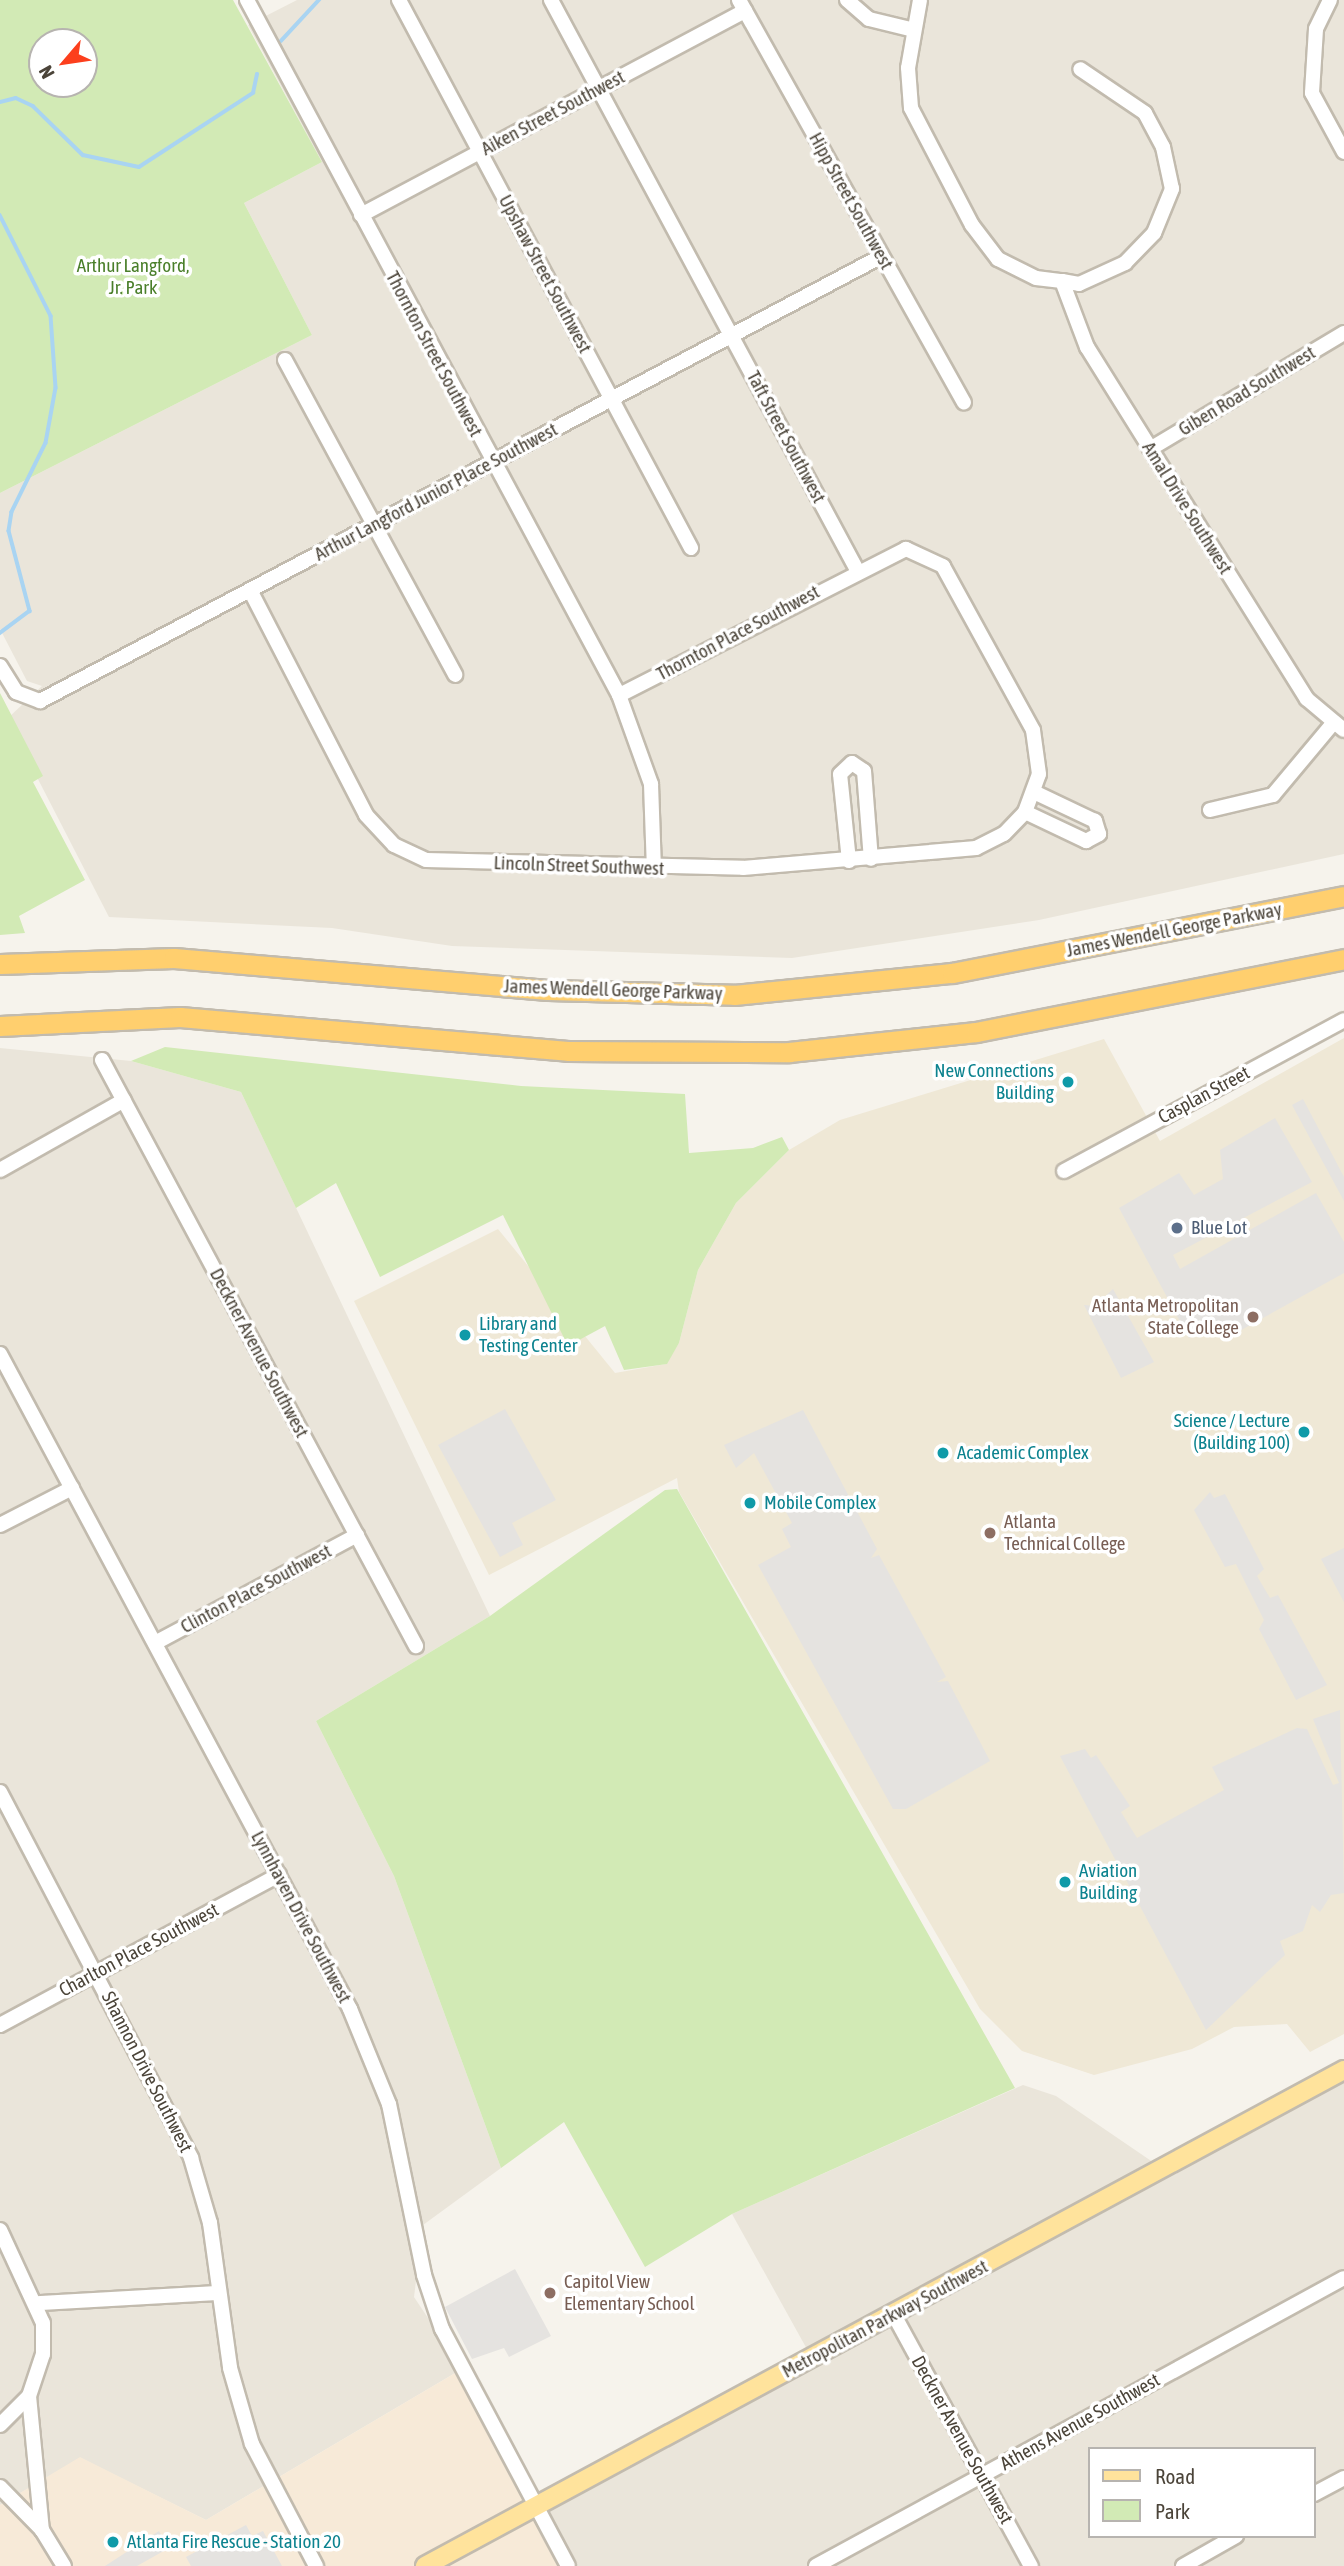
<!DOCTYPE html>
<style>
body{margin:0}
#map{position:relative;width:1344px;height:2566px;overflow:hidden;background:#f6f3ec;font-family:"Asap Condensed",sans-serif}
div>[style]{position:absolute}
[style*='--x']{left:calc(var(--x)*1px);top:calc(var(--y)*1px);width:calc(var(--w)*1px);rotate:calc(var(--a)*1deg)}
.residential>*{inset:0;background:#eae5da}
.commercial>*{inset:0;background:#f7ead8}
.education>*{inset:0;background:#efe8d6}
.green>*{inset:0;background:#d2eab5}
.parking>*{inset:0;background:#e5e3e0}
.stream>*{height:3.5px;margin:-1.75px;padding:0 1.75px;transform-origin:1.75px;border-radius:1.75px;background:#a9d4f2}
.roads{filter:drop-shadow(2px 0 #c2bbae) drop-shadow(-2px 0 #c2bbae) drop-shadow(0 2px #c2bbae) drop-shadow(0 -2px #c2bbae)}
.minor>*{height:14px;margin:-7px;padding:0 7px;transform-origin:7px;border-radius:7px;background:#fff}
.major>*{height:18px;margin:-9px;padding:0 9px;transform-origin:9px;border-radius:9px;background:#ffe39c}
.highway>*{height:19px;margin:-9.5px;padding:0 9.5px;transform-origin:9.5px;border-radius:9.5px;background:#ffcf6e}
.dots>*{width:19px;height:19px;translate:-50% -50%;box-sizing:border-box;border:4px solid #fff;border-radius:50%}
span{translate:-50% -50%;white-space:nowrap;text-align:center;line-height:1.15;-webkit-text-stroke:7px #fff;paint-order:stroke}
.street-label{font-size:19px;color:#4b4439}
.park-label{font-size:19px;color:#4a7f2a}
.culture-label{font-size:19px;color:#0d838f}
.right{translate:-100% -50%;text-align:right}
.left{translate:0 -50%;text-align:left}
.service-label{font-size:19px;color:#4e5e75}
.education-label{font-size:19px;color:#785e54}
.legend{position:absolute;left:1088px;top:2447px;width:228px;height:91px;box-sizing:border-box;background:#fff;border:2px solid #b7b4b0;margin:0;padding:9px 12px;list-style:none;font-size:21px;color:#4b4439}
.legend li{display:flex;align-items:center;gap:14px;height:35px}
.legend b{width:35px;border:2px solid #b7b4b0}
.north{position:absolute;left:28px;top:28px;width:70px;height:70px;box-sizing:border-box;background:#fff;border:2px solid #b7b4b0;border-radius:50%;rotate:241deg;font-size:19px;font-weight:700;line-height:28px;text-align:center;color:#4b4439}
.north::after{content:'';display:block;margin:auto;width:24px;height:32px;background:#fc3f1d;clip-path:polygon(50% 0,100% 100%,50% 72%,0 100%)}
</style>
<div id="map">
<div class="residential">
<i style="clip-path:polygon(297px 0,1344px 0,1344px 854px,1039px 920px,792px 958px,452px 946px,332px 928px,109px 917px,7px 719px,42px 686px,27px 681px,0 629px,0 493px,312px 335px,244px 203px,322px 162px,248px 25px)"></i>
<i style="clip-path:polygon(0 1048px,131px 1061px,241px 1092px,490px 1616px,316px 1721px,394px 1876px,501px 2168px,423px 2225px,414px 2297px,462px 2369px,206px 2520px,80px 2458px,0 2505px)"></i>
<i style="clip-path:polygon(evenodd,1344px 2071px,1344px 2566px,572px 2566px,540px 2508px,813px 2360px,732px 2214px,1023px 2085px,1056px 2096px,1163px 2169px,1344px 2071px,1090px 2449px,1314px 2449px,1314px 2536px,1090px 2536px,1090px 2449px)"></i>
</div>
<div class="commercial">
<i style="clip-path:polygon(462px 2369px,572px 2566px,0 2566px,0 2505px,80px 2457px,206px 2520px)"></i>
</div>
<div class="education">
<i style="clip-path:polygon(1344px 1038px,1344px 2034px,1310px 2052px,1287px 2024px,1234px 2027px,1192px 2049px,1094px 2075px,1022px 2051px,980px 2009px,679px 1492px,677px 1478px,489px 1575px,354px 1301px,498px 1229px,615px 1373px,666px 1364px,679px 1343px,698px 1270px,736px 1203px,789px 1150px,840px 1120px,1104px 1039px,1160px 1141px)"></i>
</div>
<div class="green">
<i style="clip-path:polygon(evenodd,0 0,233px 0,322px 162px,244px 203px,312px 335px,0 493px,0 0,42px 42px,84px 42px,84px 84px,42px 84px,42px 42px)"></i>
<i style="clip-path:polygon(0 693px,43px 776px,33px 782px,85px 880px,19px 916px,25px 933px,0 935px)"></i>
<i style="clip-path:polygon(165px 1047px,521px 1086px,685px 1094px,689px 1153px,753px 1148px,782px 1137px,789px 1150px,736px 1203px,698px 1270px,679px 1343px,667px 1364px,624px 1370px,605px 1326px,568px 1346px,503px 1215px,380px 1277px,336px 1183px,296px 1208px,241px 1092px,131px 1061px)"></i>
<i style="clip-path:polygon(677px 1489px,1015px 2088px,732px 2214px,645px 2267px,564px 2122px,501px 2168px,394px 1876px,316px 1721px,490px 1616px,665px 1490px)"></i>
</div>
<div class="parking">
<i style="clip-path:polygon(1303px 1099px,1344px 1177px,1344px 1201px,1292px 1105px)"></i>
<i style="clip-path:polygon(1275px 1118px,1312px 1182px,1173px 1255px,1180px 1269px,1316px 1193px,1344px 1242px,1344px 1273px,1225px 1339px,1211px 1314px,1212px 1327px,1189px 1338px,1119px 1208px,1179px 1173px,1194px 1195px,1223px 1179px,1220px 1150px)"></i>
<i style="clip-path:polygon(1113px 1289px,1154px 1362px,1121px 1378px,1084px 1305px,1095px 1306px)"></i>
<i style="clip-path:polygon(505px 1409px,556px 1500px,512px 1523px,523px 1545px,500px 1557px,438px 1445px)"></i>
<i style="clip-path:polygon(803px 1410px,877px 1549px,871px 1558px,879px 1555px,946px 1677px,937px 1682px,948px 1681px,990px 1761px,906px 1809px,893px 1809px,758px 1565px,791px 1547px,782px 1529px,792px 1523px,754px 1453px,736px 1468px,724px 1445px)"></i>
<i style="clip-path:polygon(1210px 1492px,1214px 1498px,1225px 1494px,1264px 1569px,1257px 1576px,1270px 1598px,1278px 1595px,1327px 1685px,1296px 1700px,1259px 1629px,1264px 1620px,1236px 1564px,1225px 1567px,1194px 1510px)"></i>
<i style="clip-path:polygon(1344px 1548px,1344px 1602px,1321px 1559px)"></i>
<i style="clip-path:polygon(1340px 1710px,1344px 1893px,1331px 1895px,1320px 1912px,1312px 1905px,1303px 1931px,1280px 1941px,1285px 1955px,1206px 2030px,1060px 1756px,1085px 1749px,1091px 1758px,1096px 1755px,1130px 1806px,1121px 1812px,1137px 1838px,1224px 1790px,1212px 1767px,1297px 1728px,1307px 1729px,1333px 1785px,1339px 1783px,1313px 1719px)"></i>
<i style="clip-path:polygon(515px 2269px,551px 2336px,509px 2357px,504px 2348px,472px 2359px,445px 2307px)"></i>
<i style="clip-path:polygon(246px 2525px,252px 2536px,263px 2531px,282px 2566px,191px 2566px,186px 2557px)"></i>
<i style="clip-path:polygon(159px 2531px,169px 2548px,137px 2566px,105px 2566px)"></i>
</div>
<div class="stream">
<i style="--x:281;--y:41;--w:56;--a:-47.2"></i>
<i style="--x:0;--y:102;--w:16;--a:-14"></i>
<i style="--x:16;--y:98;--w:19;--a:25"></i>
<i style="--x:33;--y:106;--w:70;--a:44.4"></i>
<i style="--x:83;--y:155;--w:57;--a:12.1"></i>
<i style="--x:139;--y:167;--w:136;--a:-33"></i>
<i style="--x:253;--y:93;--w:19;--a:-78"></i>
<i style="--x:0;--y:215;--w:113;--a:63.2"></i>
<i style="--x:51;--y:316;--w:72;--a:86"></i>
<i style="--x:56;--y:388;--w:56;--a:100.3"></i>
<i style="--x:46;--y:443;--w:77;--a:116.2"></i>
<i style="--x:12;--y:512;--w:19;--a:99"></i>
<i style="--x:9;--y:531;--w:83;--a:75.3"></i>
<i style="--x:30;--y:611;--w:38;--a:143"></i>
</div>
<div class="roads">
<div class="minor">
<i style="--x:247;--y:0;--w:788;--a:61.84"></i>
<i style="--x:619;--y:695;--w:95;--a:70.2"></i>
<i style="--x:651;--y:784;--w:85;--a:88"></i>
<i style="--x:399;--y:0;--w:621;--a:61.95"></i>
<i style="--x:551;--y:0;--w:647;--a:61.77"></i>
<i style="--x:739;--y:0;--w:461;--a:60.8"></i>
<i style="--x:847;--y:0;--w:29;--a:41"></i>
<i style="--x:869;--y:19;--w:46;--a:13.7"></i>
<i style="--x:920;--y:0;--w:69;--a:100"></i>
<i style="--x:908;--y:68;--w:40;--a:85.7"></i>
<i style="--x:911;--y:108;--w:132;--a:62.5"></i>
<i style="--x:972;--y:225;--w:43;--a:52.6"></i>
<i style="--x:998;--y:259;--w:42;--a:26.6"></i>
<i style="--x:1036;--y:278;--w:26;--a:7"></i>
<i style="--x:1062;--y:281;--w:71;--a:69.3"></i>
<i style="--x:1087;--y:347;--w:415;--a:58"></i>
<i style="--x:1307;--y:699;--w:48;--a:40"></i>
<i style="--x:1330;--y:0;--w:32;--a:116"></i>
<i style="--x:1316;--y:29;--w:64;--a:93.6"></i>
<i style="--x:1312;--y:93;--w:67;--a:61.5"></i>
<i style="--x:361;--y:215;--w:435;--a:-28"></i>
<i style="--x:1062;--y:281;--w:17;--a:10"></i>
<i style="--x:1079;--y:284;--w:51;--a:-24.5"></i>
<i style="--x:1125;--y:263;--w:42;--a:-46"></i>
<i style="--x:1154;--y:233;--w:48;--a:-67.8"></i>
<i style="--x:1172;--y:189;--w:43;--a:-102.1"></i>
<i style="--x:1163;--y:147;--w:38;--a:-118"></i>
<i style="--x:1145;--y:113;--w:78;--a:-145.9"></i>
<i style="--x:285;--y:360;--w:358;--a:61.6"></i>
<i style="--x:1150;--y:449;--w:226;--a:-30.9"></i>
<i style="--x:250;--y:590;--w:253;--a:62.7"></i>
<i style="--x:366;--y:815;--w:41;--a:47"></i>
<i style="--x:394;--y:845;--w:35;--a:25"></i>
<i style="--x:426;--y:860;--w:317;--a:1.4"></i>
<i style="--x:743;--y:868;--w:234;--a:-4.9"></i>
<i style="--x:976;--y:848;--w:31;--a:-27"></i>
<i style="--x:1004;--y:834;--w:30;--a:-46"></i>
<i style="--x:1025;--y:812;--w:40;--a:-69.8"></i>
<i style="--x:1039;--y:774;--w:44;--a:-97.8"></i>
<i style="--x:1033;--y:730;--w:187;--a:-118.8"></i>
<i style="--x:943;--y:566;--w:41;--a:-155.3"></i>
<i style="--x:906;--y:549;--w:322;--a:153"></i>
<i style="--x:0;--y:666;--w:31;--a:58"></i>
<i style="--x:16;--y:692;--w:26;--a:21"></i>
<i style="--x:40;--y:701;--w:952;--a:-27.86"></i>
<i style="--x:1210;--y:810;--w:65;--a:-13.4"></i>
<i style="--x:1273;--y:795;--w:95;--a:-50.1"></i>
<i style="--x:1025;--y:812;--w:68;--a:25.4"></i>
<i style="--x:1086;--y:841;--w:15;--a:-28"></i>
<i style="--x:1099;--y:834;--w:14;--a:-107"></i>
<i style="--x:1095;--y:821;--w:68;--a:-154.6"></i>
<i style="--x:849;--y:861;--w:87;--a:-95.9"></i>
<i style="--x:840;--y:774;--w:16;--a:-43"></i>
<i style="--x:852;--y:763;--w:14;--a:34"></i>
<i style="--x:864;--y:771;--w:88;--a:85.5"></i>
<i style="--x:102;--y:1060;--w:665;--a:61.82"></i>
<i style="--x:0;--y:1170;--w:142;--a:-29.4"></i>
<i style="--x:1064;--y:1171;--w:318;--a:-28.3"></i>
<i style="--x:0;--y:1354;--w:743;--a:61.88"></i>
<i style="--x:350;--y:2009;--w:103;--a:67.7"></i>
<i style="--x:389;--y:2104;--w:175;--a:78.4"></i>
<i style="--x:424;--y:2275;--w:57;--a:71.6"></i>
<i style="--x:442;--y:2329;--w:268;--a:62"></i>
<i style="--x:0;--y:1525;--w:81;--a:-27.2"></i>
<i style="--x:155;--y:1643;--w:229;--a:-28.1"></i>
<i style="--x:0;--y:1792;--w:413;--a:62.4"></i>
<i style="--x:191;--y:2158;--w:68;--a:73.7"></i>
<i style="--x:210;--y:2223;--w:146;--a:82.1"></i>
<i style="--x:230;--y:2368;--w:79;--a:73.9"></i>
<i style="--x:252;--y:2444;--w:138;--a:62.3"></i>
<i style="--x:0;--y:2025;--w:317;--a:-28.3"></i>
<i style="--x:0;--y:2230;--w:102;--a:65.2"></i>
<i style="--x:43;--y:2323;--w:31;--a:90"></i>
<i style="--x:43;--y:2354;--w:44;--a:108.4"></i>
<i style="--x:29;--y:2396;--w:135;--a:84.5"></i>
<i style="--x:39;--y:2303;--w:180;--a:-3.2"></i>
<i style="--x:894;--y:2315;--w:286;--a:61.4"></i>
<i style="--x:0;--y:2425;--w:41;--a:-45"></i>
<i style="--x:0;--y:2487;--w:60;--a:45.7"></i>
<i style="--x:42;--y:2530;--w:42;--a:58.6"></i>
<i style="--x:1314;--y:2494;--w:34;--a:-28"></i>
<i style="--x:816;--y:2566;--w:601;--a:-28.61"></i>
<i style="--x:1183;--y:2566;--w:61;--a:-29.5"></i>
</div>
<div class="major">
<i style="--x:425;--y:2566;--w:1044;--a:-28.36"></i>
</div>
<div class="highway">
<i style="--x:0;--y:964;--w:174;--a:-2"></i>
<i style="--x:174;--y:958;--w:375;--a:4.9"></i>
<i style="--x:548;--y:990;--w:186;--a:1.5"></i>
<i style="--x:734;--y:995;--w:219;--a:-5.8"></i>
<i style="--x:952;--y:973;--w:399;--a:-11.1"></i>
<i style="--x:0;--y:1026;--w:180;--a:-2.9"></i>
<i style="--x:180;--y:1017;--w:389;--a:5"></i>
<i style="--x:568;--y:1051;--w:221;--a:0.3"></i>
<i style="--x:789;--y:1052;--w:188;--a:-6.1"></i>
<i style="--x:976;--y:1032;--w:375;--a:-11.2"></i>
</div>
</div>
<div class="dots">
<i style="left:1068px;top:1082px;background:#0f9aa8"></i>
<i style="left:1177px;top:1228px;background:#5c6f8a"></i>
<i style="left:1253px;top:1317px;background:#8d6e63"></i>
<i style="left:465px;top:1335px;background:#0f9aa8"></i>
<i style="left:1304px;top:1432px;background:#0f9aa8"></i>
<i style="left:943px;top:1453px;background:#0f9aa8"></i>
<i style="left:750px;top:1503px;background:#0f9aa8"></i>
<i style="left:990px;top:1533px;background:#8d6e63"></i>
<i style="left:1065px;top:1882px;background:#0f9aa8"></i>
<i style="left:550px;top:2293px;background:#8d6e63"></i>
<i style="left:113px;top:2542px;background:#0f9aa8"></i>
</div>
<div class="street-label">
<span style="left:553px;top:113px;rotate:-28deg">Aiken Street Southwest</span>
<span style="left:851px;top:201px;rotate:61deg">Hipp Street Southwest</span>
<span style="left:545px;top:274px;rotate:62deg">Upshaw Street Southwest</span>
<span style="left:434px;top:354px;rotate:62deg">Thornton Street Southwest</span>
<span style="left:1247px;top:391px;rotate:-31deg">Giben Road Southwest</span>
<span style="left:786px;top:437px;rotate:62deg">Taft Street Southwest</span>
<span style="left:436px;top:492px;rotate:-28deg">Arthur Langford Junior Place Southwest</span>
<span style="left:1187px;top:508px;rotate:58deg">Amal Drive Southwest</span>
<span style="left:738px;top:633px;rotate:-28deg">Thornton Place Southwest</span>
<span style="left:579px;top:866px;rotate:2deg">Lincoln Street Southwest</span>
<span style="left:1174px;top:930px;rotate:-11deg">James Wendell George Parkway</span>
<span style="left:613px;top:990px;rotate:2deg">James Wendell George Parkway</span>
<span style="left:1204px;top:1095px;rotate:-28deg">Casplan Street</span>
<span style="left:259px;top:1353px;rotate:62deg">Deckner Avenue Southwest</span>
<span style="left:256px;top:1589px;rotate:-28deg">Clinton Place Southwest</span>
<span style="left:301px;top:1917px;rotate:62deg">Lynnhaven Drive Southwest</span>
<span style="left:139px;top:1950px;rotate:-28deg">Charlton Place Southwest</span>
<span style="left:147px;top:2072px;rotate:63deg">Shannon Drive Southwest</span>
<span style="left:885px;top:2319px;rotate:-28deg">Metropolitan Parkway Southwest</span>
<span style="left:1080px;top:2422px;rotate:-29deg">Athens Avenue Southwest</span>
<span style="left:962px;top:2440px;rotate:61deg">Deckner Avenue Southwest</span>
</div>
<div class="park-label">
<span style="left:133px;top:277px">Arthur Langford,<br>Jr. Park</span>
</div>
<div class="culture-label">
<span class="right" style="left:1054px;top:1082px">New Connections<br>Building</span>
<span class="left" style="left:479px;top:1335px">Library and<br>Testing Center</span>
<span class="right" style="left:1290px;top:1432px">Science / Lecture<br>(Building 100)</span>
<span class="left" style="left:957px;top:1453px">Academic Complex</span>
<span class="left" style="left:764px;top:1503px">Mobile Complex</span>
<span class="left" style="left:1079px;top:1882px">Aviation<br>Building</span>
<span class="left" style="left:127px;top:2542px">Atlanta Fire Rescue - Station 20</span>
</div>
<div class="service-label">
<span class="left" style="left:1191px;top:1228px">Blue Lot</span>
</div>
<div class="education-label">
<span class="right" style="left:1239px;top:1317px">Atlanta Metropolitan<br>State College</span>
<span class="left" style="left:1004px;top:1533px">Atlanta<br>Technical College</span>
<span class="left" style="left:564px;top:2293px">Capitol View<br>Elementary School</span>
</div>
<ul class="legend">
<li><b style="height:9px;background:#ffe39c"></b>Road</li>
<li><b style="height:19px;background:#d2eab5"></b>Park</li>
</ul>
<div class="north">N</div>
</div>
